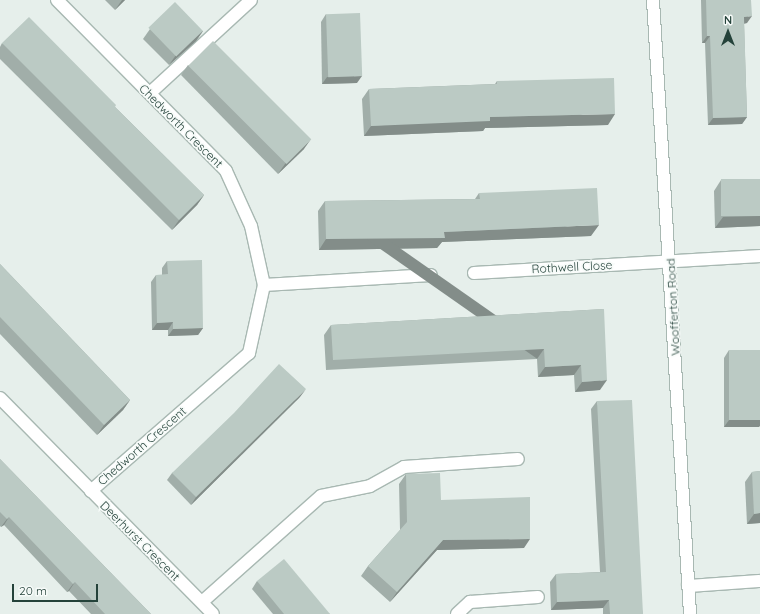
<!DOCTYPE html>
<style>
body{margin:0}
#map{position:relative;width:760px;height:614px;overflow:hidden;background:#e6efeb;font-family:Quicksand,sans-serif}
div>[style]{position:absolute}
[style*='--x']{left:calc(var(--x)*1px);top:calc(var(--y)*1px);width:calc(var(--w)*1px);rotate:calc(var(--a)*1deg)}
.roads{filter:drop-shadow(1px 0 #a8b8b2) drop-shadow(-1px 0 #a8b8b2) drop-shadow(0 1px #a8b8b2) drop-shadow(0 -1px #a8b8b2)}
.minor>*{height:12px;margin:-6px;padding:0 6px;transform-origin:6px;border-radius:6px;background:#fff}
.wall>*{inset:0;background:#a1aea9}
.shaded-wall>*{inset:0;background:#838d89;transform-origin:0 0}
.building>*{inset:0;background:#bbcac4;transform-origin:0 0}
span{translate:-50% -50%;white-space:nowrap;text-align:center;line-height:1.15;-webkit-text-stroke:3.5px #f7fbf9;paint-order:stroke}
.street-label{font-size:12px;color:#24423a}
.north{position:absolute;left:708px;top:12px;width:40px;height:40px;-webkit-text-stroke:3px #f7fbf9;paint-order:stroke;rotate:0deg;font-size:11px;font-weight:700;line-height:16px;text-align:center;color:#24423a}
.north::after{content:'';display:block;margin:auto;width:14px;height:18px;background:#24423a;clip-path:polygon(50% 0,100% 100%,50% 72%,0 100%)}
.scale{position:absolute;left:12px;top:584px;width:86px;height:18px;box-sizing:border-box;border:2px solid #24423a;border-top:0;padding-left:5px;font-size:12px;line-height:14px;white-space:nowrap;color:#24423a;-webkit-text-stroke:3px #f7fbf9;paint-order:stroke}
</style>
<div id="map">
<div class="roads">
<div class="minor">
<i style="--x:57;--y:0;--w:240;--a:45.3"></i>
<i style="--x:226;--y:171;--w:60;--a:65.6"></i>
<i style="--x:251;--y:226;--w:60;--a:77.6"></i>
<i style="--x:264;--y:285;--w:70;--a:102.4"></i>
<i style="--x:249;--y:353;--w:210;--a:138.9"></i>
<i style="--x:653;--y:0;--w:615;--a:86.55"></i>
<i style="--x:150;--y:93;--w:137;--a:-42.6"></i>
<i style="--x:474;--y:273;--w:287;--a:-3.4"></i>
<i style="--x:264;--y:285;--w:167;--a:-3.4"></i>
<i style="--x:0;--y:398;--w:303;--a:45.4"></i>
<i style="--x:688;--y:586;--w:72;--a:-4"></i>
<i style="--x:202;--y:602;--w:159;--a:-41.7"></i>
<i style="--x:321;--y:496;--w:50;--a:-11.5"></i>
<i style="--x:370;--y:486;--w:39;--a:-29"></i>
<i style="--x:404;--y:467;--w:114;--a:-4"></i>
<i style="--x:457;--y:614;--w:18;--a:-43"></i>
<i style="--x:470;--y:602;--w:68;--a:-4.2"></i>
</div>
</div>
<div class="wall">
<i style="clip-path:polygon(105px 0,125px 0,115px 10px)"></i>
<i style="clip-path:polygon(701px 0,751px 0,747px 23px,744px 24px,747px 117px,742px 124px,708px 125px,705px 43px,702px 43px)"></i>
<i style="clip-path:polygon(326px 14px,357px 83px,322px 84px,321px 22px)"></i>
<i style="clip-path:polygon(150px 29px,203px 31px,196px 41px,169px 65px,143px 39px)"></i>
<i style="clip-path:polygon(2px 43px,115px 107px,204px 195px,197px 205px,172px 230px,0 59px,0 47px)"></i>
<i style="clip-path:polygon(188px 65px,304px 149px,278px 174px,181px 75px)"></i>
<i style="clip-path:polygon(497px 81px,608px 125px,485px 128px,483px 131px,364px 136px,362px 99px,369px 89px,495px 84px)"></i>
<i style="clip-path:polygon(760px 179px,760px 226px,715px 228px,714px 191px,721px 180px)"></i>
<i style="clip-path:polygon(479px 193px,591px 236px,442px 242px,437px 248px,319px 250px,318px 211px,325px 201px,475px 199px)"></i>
<i style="clip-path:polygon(167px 261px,203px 328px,198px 335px,168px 336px,168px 330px,152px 330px,151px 282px,156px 275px,162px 275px,162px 268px)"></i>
<i style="clip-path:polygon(0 264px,130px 400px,123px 410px,97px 435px,0 334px)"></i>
<i style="clip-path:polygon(604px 309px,600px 390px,575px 392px,574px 375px,538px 377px,537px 359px,326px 370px,324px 335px,331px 325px)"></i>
<i style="clip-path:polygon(729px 350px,759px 427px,724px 427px,724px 358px)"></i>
<i style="clip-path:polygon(300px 397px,191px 505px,167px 480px,172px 473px)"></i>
<i style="clip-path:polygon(597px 401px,643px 614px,603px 614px,603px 608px,551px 610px,550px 582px,556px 574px,600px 572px,591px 409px)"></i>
<i style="clip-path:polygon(0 459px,151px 614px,91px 614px,69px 591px,67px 592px,4px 525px,1px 527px,0 526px)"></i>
<i style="clip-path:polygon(760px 471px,760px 523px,747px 524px,745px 482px,752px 472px)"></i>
<i style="clip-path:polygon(406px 474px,441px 500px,524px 548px,437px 550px,390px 602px,361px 576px,368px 566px,400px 530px,399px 484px)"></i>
<i style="clip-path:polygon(257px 581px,330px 614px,273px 614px,252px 589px)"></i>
</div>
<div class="shaded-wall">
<i style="clip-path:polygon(122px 0,125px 0,115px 10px)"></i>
<i style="clip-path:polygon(752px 16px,747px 23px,739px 24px,744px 17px)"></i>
<i style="clip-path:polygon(203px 31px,196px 41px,169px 65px,176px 55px)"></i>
<i style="clip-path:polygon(707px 36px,710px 36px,705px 43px,702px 43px)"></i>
<i style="clip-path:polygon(362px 76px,357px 83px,322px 84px,327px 77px)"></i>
<i style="clip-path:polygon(615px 114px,608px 125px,485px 128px,483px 131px,364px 136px,371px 126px,490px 117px)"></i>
<i style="clip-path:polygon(747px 117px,742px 124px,708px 125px,713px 118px)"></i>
<i style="clip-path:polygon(311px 139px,304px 149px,278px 174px,285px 164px)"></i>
<i style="clip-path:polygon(204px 195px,197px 205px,172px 230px,179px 220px)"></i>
<i style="clip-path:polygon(760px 216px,760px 226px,715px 228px,723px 217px)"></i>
<i style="clip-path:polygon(599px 225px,591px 236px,442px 242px,437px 248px,319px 250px,326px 239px,444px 232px)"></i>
<i style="clip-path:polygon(173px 322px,168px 330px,152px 330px,157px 323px)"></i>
<i style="clip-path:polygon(203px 328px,198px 335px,168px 336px,173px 329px)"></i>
<i style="left:544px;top:349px;width:12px;height:211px;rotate:125deg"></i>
<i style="clip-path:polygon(581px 365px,574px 375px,538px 377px,545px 367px)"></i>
<i style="clip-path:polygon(607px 380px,600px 390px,575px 392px,582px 382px)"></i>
<i style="clip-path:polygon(306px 389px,300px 397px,191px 505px,196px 497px)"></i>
<i style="clip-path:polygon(130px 400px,123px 410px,97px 435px,104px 425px)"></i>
<i style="clip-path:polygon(729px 420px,760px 420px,760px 426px,759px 427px,724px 427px)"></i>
<i style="clip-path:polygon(760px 513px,760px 523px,747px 524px,754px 514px)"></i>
<i style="clip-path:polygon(9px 517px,4px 525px,1px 527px,7px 519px)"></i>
<i style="clip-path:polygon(530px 539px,524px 548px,437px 550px,390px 602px,397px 592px,443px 540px)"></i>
<i style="clip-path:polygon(75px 582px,69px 591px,67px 592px,73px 584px)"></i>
<i style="clip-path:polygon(609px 600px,603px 608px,551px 610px,557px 602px)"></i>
</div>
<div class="building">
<i style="clip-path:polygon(706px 0,751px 0,752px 16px,744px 17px,747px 117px,713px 118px,710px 36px,707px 36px)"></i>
<i style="left:175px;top:2px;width:40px;height:37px;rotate:46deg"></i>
<i style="left:360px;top:13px;width:63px;height:34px;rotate:88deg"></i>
<i style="clip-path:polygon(29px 17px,116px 105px,115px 107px,204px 195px,179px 220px,2px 43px)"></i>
<i style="left:213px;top:41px;width:139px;height:35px;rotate:45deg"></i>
<i style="clip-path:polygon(614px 78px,615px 114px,490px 117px,490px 121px,371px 126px,369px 89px,497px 84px,497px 81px)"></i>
<i style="left:760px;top:179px;width:37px;height:39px;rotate:90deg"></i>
<i style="clip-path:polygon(597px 188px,599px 225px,444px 232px,445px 238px,326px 239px,325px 201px,480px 199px,479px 193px)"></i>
<i style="clip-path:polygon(202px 260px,203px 328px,173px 329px,173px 322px,157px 323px,156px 275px,168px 274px,167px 261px)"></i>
<i style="clip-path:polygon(0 264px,130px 400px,104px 425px,0 317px)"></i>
<i style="clip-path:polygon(604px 309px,607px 380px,582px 382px,581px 365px,545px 367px,544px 349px,333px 360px,331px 325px)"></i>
<i style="left:729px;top:350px;width:31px;height:70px"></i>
<i style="clip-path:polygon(279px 364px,306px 389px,196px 497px,172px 473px,234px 413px)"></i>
<i style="clip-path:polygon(632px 400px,643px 614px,610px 614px,609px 600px,557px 602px,556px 574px,606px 572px,597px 401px)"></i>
<i style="clip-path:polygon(0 459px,151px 614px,105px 614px,75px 582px,73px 584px,9px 517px,7px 519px,0 512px)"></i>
<i style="clip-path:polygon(760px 471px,760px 513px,754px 514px,752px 472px)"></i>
<i style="clip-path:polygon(440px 473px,441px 500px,530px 497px,530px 539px,443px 540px,397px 592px,368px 566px,407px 522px,406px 474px)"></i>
<i style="clip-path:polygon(284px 559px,330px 614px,284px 614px,257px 581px)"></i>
</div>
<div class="street-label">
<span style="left:181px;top:126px;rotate:45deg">Chedworth Crescent</span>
<span style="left:572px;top:267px;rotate:-3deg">Rothwell Close</span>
<span style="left:673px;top:307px;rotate:-93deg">Woofferton Road</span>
<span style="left:142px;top:446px;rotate:-41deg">Chedworth Crescent</span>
<span style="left:140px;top:541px;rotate:45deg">Deerhurst Crescent</span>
</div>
<div class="north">N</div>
<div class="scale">20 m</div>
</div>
